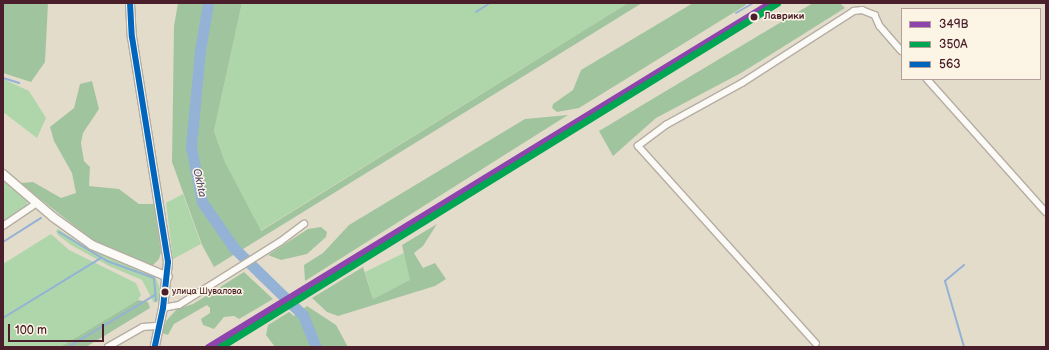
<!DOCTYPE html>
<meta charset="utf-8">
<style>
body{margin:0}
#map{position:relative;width:1049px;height:350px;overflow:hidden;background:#e4dcca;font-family:"Balsamiq Sans",sans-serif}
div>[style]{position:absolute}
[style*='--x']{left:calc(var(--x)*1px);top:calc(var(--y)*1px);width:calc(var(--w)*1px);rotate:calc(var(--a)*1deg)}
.green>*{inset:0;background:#aed6aa}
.forest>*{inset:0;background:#a0c59e}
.stream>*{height:2px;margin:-1px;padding:0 1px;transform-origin:1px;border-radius:1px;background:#94b2d5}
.river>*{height:11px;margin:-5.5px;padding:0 5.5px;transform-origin:5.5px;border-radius:5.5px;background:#94b2d5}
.roads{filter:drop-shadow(1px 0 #b5ada2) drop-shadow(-1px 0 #b5ada2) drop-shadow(0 1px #b5ada2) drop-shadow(0 -1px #b5ada2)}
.street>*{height:5.5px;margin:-2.75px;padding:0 2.75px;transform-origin:2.75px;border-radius:2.75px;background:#fbfaf7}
.secondary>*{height:8px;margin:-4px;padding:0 4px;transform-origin:4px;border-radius:4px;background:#fbfaf7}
.bus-1>*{height:6px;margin:-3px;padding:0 3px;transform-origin:3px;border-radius:3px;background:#0065bd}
.rail-1>*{height:7px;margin:-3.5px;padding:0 3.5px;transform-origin:3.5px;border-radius:3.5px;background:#8e44ad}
.rail-2>*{height:7px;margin:-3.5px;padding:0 3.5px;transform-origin:3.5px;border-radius:3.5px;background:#00a651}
.dots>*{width:11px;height:11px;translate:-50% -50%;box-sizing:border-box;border:2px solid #fcf5e5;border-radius:50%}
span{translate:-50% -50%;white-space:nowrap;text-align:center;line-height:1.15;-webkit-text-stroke:3px #fcf5e5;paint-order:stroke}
.bus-label{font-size:9px;color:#4a1f2b}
.left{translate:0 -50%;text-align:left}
.stop-label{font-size:10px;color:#4a1f2b;font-weight:700}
.water-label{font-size:11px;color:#5a5371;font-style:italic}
.frame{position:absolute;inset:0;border:4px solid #4a1f2b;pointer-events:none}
.legend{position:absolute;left:901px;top:8px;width:140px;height:72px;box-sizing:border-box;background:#fcf5e5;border:1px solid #b59f9b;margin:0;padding:5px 7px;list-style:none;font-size:12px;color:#4a1f2b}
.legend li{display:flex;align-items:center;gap:8px;height:20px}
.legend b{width:20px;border:1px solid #b59f9b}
.scale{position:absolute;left:8px;top:324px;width:96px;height:18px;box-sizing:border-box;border:2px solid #4a1f2b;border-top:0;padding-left:5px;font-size:12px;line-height:14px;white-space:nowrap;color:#4a1f2b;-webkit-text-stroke:3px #fcf5e5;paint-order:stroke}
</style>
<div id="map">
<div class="green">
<i style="clip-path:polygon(242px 3px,628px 3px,260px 231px,225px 162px,214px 131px)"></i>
<i style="clip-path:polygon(3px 79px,29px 91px,46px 118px,37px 138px,3px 112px)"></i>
<i style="clip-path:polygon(3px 181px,27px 201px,27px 205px,3px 222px)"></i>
<i style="clip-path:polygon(183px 194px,201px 244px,173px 259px,166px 203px)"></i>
<i style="clip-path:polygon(58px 229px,87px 248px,155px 276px,161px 291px,161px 299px,154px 303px,142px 280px,109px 266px,71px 245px,58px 235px,56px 231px)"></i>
<i style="clip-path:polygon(51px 234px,69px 250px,136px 283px,141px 295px,138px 300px,60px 347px,3px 347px,3px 264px)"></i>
<i style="clip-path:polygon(404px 253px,411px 280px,373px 299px,365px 272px)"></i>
</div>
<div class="forest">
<i style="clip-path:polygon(3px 3px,48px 3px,45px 62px,31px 82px,3px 73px)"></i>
<i style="clip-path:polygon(178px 3px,242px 3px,214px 131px,225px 162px,261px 231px,628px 3px,642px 3px,214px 267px,202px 245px,172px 162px,174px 26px)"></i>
<i style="clip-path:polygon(693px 3px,745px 3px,746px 5px,579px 108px,557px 112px,552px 108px,553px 104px,573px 90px,581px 70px)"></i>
<i style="clip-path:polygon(813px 3px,840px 3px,845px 8px,741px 73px,656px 118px,613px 156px,599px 131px)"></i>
<i style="clip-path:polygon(92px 81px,99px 109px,83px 133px,81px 143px,84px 161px,90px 167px,89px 186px,119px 189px,139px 204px,154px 204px,161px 252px,159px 259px,152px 266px,95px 242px,20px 183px,33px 182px,61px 198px,76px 193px,72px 173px,54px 141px,50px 127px,74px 108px,80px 84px)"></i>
<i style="clip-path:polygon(568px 115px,305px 281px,304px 265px,323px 253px,349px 225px,525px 119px)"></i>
<i style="clip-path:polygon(437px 224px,423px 246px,414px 253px,423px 268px,435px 263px,446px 279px,435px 286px,338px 316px,327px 312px,312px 298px,363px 267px,373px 299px,410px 280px,402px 245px)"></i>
<i style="clip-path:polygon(321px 227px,327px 232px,326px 237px,307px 254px,281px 260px,268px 255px,308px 229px)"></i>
<i style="clip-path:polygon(244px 272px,273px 299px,239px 319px,234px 316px,224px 317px,214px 329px,203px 325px,201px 319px,210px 313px,210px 308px,207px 305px,174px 324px,168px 335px,162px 333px,166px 321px,177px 309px,193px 304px)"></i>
<i style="clip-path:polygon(138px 300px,148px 302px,150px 308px,86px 347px,60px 347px)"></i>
<i style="clip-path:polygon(307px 306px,336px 325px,348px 347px,275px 347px,266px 335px,268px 325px,289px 312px,294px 316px)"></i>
</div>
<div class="stream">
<i style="--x:476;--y:12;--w:17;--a:-33"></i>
<i style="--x:736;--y:13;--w:20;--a:-30"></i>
<i style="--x:3;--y:78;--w:17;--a:17"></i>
<i style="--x:59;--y:232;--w:56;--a:31.1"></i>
<i style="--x:107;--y:261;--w:50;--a:19.9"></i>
<i style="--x:154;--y:278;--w:23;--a:85"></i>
<i style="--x:3;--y:242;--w:45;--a:-32.3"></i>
<i style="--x:964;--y:265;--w:25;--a:140"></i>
<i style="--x:945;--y:281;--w:69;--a:73.9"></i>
<i style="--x:3;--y:318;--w:115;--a:-31.5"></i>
<i style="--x:68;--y:347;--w:101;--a:-30.9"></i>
</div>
<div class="river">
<i style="--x:208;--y:3;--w:49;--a:99.5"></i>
<i style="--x:200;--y:51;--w:96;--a:95.4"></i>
<i style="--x:191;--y:147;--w:56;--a:78.7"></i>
<i style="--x:202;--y:202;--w:56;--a:55.2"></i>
<i style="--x:234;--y:248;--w:96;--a:44.2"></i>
<i style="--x:303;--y:315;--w:35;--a:68"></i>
</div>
<div class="roads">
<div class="street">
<i style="--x:927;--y:79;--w:178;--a:48.2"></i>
<i style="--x:3;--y:226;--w:41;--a:-34.1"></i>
<i style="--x:163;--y:308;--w:16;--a:-11"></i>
<i style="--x:179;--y:305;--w:119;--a:-32"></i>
<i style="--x:280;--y:242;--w:30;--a:-37"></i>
<i style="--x:816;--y:344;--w:266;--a:-132"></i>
<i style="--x:638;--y:146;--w:35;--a:-37"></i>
<i style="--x:666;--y:125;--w:87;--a:-28.9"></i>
<i style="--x:742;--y:83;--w:133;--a:-32.7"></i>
<i style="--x:854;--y:11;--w:8;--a:-7"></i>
<i style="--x:862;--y:10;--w:14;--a:21"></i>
<i style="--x:875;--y:15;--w:12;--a:66"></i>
<i style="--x:880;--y:26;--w:33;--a:49"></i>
<i style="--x:108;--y:347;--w:40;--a:-29.7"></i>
<i style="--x:143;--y:327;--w:16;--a:-4"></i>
</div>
<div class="secondary">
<i style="--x:130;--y:3;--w:34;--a:87"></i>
<i style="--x:132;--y:37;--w:228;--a:80.9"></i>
<i style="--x:168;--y:262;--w:46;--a:96.2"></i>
<i style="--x:163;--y:308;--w:40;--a:102"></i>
<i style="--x:3;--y:174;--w:66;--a:40.7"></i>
<i style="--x:53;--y:217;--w:48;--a:35.7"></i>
<i style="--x:92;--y:245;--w:82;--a:22.8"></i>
</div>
</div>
<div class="bus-1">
<i style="--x:130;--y:3;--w:34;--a:87"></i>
<i style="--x:132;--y:37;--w:228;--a:80.9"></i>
<i style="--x:168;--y:262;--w:46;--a:96.2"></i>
<i style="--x:163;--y:308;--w:40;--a:102"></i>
</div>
<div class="rail-1">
<i style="--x:208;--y:347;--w:659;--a:-31.47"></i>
</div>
<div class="rail-2">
<i style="--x:220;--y:347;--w:655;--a:-31.7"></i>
</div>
<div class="dots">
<i style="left:754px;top:17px;background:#4a1f2b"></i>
<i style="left:165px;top:292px;background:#4a1f2b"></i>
</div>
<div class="bus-label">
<span class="left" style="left:172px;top:292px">улица Шувалова</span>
</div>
<div class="stop-label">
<span class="left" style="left:764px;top:17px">Лаврики</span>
</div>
<div class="water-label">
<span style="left:199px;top:183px;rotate:78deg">Okhta</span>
</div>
<div class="frame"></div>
<ul class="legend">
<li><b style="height:5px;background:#8e44ad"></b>349В</li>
<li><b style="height:5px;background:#00a651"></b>350А</li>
<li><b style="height:5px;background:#0065bd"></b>563</li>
</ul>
<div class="scale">100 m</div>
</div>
